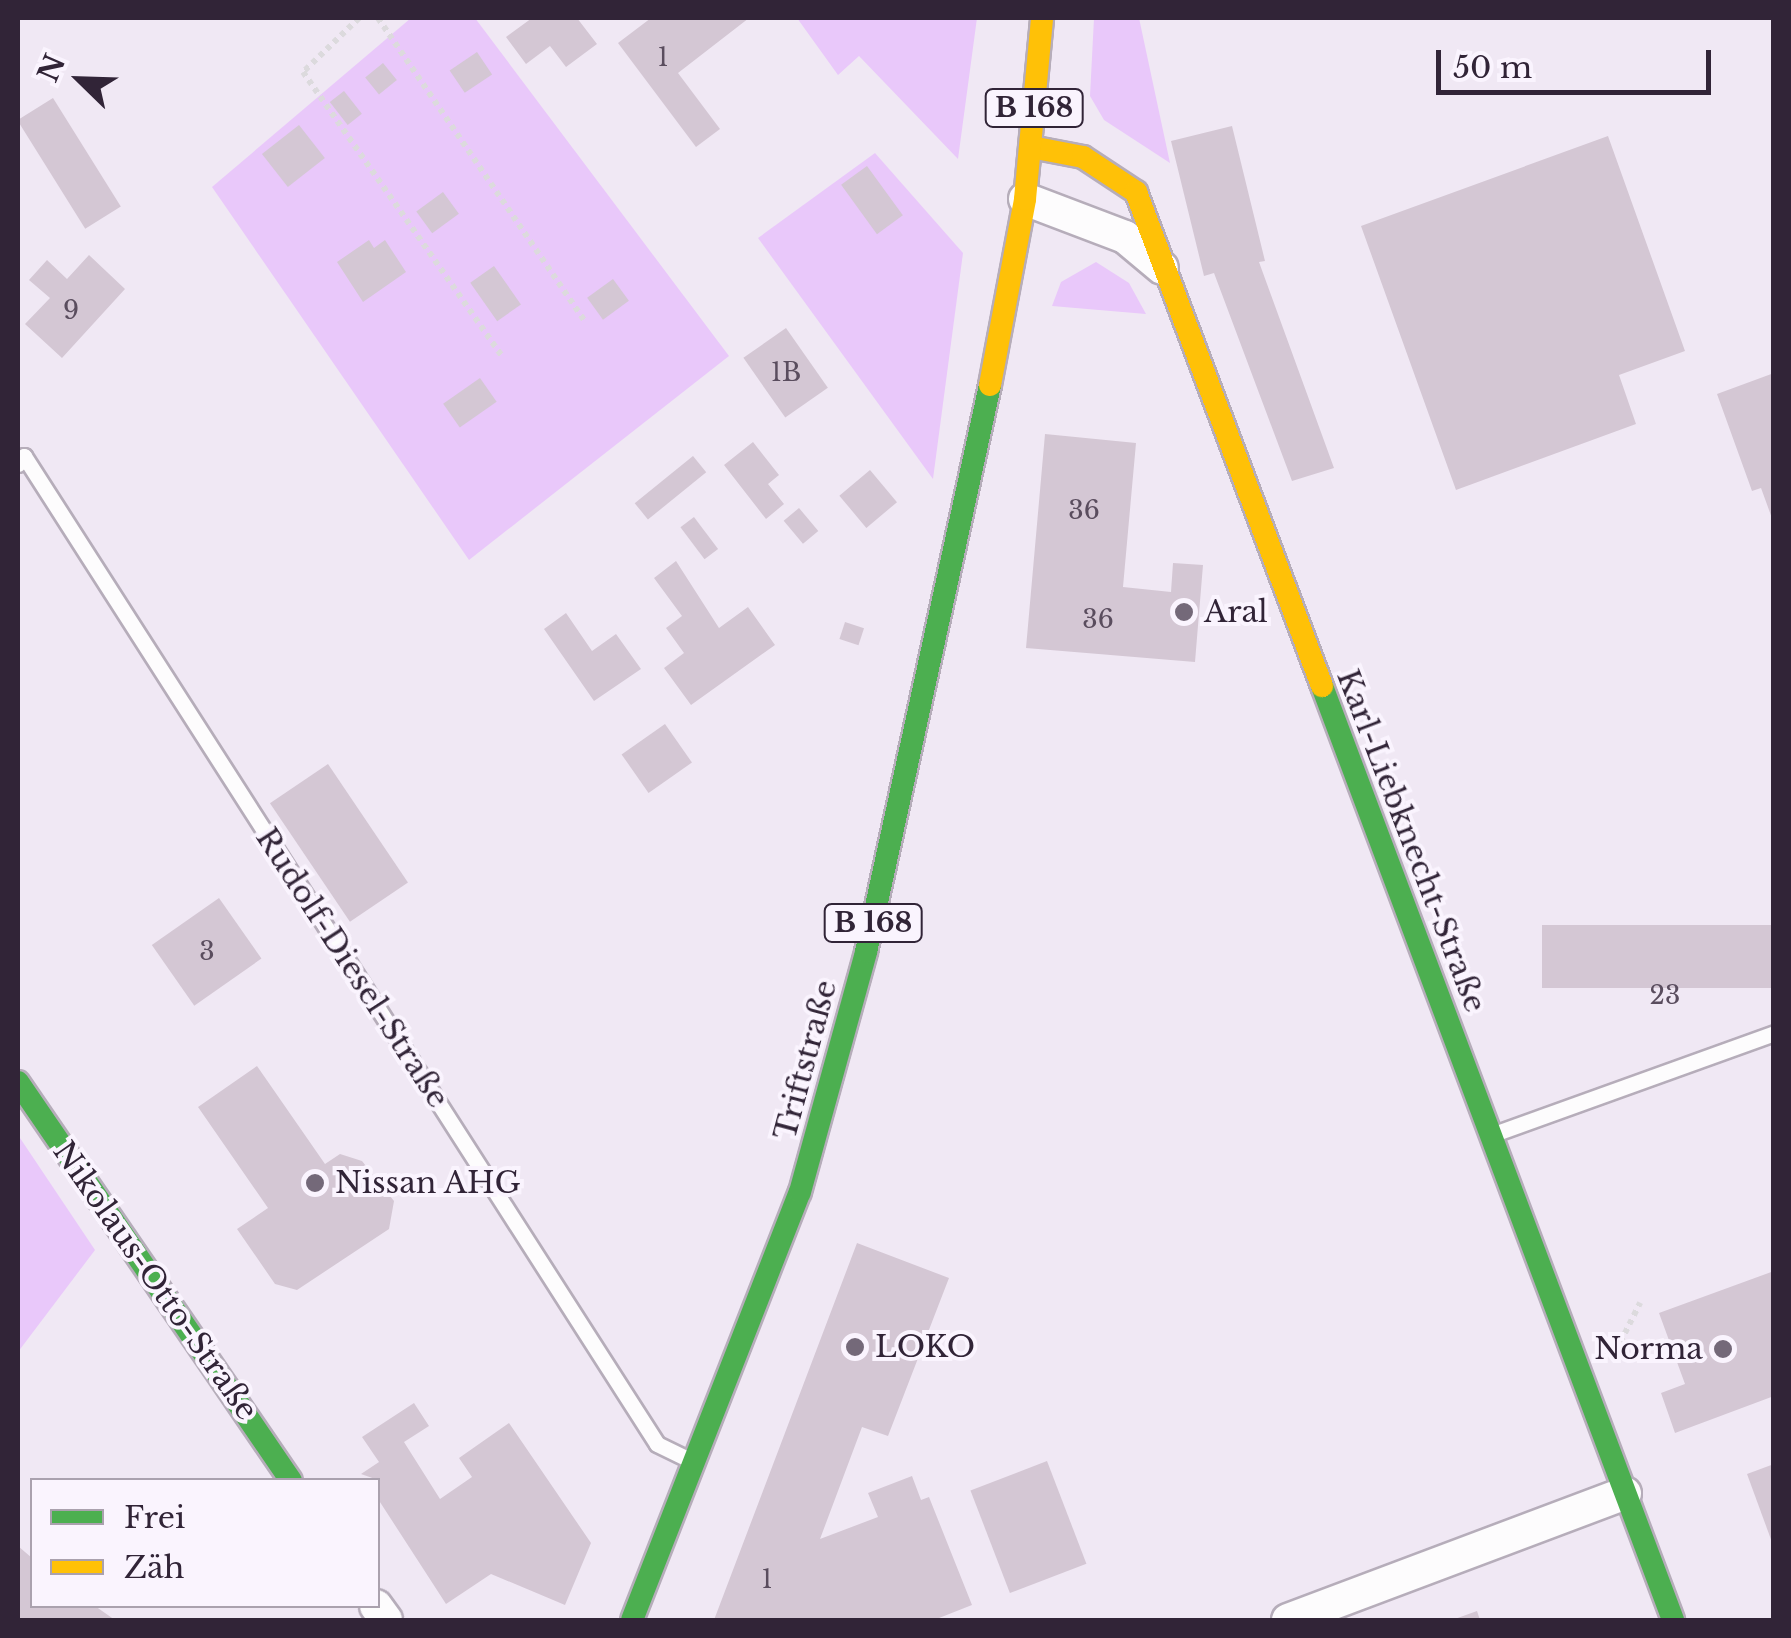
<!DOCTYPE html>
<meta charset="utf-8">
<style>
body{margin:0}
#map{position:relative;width:1791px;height:1638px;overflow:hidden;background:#f0e8f4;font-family:"Libre Baskerville",serif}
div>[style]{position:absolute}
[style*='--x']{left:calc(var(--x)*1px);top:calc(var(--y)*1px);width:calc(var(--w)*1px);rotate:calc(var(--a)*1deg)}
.green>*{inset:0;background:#e9c8fa}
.building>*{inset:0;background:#d4c7d4;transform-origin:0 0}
.path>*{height:6px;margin-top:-3px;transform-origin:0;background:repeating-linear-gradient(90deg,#dcdadd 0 5px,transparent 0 10px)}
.roads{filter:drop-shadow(2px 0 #b6adba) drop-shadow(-2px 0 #b6adba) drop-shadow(0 2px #b6adba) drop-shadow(0 -2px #b6adba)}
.lane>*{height:15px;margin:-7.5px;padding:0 7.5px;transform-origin:7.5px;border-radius:7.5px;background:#fdfcfd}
.street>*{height:32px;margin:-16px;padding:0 16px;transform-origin:16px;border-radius:16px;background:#fdfcfd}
.fast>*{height:22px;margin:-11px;padding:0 11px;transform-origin:11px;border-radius:11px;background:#4caf50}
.slow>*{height:22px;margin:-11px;padding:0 11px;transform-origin:11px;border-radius:11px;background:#ffc107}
.dots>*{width:28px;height:28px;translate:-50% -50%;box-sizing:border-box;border:5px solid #faf4fe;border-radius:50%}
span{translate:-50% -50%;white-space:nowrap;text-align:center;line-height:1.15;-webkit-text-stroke:8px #faf4fe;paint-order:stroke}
.number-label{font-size:25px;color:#5a4d5e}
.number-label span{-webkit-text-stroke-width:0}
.shield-label span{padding:2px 8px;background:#faf4fe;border:2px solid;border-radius:8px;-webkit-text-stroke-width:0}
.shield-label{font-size:28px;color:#312437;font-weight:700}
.poi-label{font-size:30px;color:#312437}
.left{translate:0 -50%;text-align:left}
.right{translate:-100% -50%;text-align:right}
.street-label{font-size:30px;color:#312437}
.frame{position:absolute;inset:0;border:20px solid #312437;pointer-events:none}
.legend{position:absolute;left:30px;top:1478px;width:350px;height:130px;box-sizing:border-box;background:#faf4fe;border:2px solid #aaa1ae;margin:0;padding:12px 18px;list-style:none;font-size:30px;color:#312437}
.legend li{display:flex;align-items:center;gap:20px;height:50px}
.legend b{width:50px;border:2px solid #aaa1ae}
.north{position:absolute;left:30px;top:30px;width:100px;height:100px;-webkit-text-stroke:8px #faf4fe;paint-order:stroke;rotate:293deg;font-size:28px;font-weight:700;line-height:40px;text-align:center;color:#312437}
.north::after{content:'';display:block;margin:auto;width:35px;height:45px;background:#312437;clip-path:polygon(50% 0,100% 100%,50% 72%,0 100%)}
.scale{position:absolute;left:1436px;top:50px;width:275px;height:45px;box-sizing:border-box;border:5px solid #312437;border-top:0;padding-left:12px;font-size:30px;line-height:35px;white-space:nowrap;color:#312437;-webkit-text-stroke:8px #faf4fe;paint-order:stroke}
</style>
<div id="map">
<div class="green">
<i style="clip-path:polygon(411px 18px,475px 18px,729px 356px,469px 560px,212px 187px)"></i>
<i style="clip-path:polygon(797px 18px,977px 18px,958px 159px,859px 56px,838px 75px)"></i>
<i style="clip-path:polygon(1094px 18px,1139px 18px,1170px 163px,1104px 120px,1090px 96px)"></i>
<i style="clip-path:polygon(875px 153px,963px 253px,933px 479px,758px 238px)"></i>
<i style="clip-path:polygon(1096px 262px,1129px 283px,1146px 314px,1052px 306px,1061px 282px)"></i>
<i style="clip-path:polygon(18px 1135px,95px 1250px,18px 1352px)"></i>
</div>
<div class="building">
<i style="clip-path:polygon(532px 18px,577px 18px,597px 44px,566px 67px,550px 46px,526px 64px,506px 37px)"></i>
<i style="clip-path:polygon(651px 18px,749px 18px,678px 73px,720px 129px,696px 147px,618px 43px)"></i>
<i style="left:477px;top:52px;width:27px;height:33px;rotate:56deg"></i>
<i style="left:383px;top:63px;width:22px;height:23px;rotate:51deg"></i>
<i style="left:344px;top:91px;width:29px;height:18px;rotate:52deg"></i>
<i style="left:53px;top:98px;width:128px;height:42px;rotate:58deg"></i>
<i style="left:299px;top:125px;width:42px;height:47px;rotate:52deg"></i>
<i style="clip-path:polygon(1232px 126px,1265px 261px,1259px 262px,1334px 468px,1292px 481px,1214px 273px,1204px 276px,1171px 141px)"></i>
<i style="clip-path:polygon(1608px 136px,1685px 351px,1619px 375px,1636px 424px,1456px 490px,1361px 226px)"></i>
<i style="left:867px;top:166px;width:61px;height:32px;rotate:54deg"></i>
<i style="left:443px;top:192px;width:27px;height:33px;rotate:54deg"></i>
<i style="clip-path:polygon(369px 240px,374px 248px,385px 240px,406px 272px,363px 302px,337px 262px)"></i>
<i style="clip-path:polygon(89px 255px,125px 289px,62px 358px,25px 324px,50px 298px,29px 280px,47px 260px,67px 279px)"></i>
<i style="left:494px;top:266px;width:47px;height:29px;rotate:55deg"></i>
<i style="left:613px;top:279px;width:27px;height:32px;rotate:54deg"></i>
<i style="left:786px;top:328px;width:73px;height:52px;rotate:55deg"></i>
<i style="clip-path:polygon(1774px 373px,1774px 521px,1773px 521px,1761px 488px,1752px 491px,1717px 394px)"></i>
<i style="left:480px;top:378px;width:29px;height:45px;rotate:55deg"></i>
<i style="clip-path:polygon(1045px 434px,1136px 443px,1123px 587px,1171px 592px,1173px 563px,1203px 565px,1195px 662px,1026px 648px)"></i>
<i style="clip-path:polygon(753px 442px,779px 475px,768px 484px,784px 504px,766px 519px,724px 465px)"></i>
<i style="left:693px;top:456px;width:21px;height:75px;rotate:51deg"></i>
<i style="left:870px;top:470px;width:42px;height:40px;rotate:50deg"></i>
<i style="left:799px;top:508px;width:30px;height:20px;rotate:50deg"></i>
<i style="left:694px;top:517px;width:40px;height:17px;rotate:53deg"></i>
<i style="clip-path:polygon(676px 561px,719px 628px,748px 607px,775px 645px,691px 705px,664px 668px,684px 653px,666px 628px,682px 616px,654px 578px)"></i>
<i style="clip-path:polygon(566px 613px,592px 651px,616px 634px,641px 669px,594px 701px,544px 629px)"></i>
<i style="left:845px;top:622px;width:20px;height:18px;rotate:18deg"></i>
<i style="left:665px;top:724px;width:47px;height:53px;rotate:55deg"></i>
<i style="left:328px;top:764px;width:143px;height:70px;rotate:56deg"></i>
<i style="left:219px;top:898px;width:74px;height:82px;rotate:55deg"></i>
<i style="left:1774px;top:925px;width:63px;height:232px;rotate:90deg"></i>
<i style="clip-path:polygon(257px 1066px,325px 1164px,340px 1154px,362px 1161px,394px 1201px,389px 1229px,297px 1290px,275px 1284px,237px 1229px,268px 1208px,198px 1107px)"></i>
<i style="clip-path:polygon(857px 1243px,949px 1278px,888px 1436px,862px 1427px,820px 1539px,878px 1517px,868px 1493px,912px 1476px,921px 1500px,929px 1497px,972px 1605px,934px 1620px,714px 1620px)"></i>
<i style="clip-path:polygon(1774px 1271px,1774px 1396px,1675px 1433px,1661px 1393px,1685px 1384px,1659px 1313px)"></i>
<i style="clip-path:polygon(414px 1403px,429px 1426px,404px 1442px,440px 1499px,472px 1477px,459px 1458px,509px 1423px,591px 1543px,565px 1605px,491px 1574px,446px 1604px,378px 1499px,378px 1480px,361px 1474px,379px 1462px,362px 1437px)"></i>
<i style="left:1047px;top:1461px;width:110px;height:82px;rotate:69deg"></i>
<i style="clip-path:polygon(1774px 1464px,1774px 1545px,1773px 1545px,1747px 1474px)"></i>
<i style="clip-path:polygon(18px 1546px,32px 1558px,32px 1606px,95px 1606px,115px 1620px,18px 1620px)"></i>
<i style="clip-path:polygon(1477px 1611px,1480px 1620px,1452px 1620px)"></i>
</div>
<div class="path">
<i style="--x:359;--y:18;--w:78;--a:136"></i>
<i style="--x:303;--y:72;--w:347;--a:55"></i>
<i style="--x:378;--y:18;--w:369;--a:55.7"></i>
<i style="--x:1616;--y:1351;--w:54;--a:-63.4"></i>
</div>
<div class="roads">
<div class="lane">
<i style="--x:18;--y:464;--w:10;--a:-53"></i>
<i style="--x:24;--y:456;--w:1173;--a:57.35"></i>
<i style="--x:657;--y:1444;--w:32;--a:26"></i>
<i style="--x:1494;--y:1134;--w:298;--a:-19.8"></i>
</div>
<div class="street">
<i style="--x:1025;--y:199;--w:107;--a:20.8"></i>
<i style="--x:1125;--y:237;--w:48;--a:40"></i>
<i style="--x:376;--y:1606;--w:17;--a:54"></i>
<i style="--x:1288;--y:1620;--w:360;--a:-20.6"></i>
</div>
<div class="fast">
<i style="--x:1322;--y:686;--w:998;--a:69.4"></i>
<i style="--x:18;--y:1082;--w:483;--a:55.6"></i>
<i style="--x:632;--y:1620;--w:460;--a:-68.6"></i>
<i style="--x:800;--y:1192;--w:249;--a:-74.6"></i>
<i style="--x:866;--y:952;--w:580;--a:-77.66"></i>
</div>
<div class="slow">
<i style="--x:1031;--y:147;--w:53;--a:10.9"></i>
<i style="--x:1083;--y:157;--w:64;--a:33.4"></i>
<i style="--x:1136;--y:192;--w:528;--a:69.37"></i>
<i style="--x:990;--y:385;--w:189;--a:-79.3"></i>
<i style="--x:1025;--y:199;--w:182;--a:-84.6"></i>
</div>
</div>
<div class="dots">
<i style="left:1184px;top:612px;background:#746979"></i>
<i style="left:315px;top:1183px;background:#746979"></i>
<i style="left:855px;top:1347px;background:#746979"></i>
<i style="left:1723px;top:1349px;background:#746979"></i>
</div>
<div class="number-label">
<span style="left:663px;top:58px">1</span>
<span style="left:71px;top:311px">9</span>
<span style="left:786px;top:373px">1B</span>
<span style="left:1084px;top:511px">36</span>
<span style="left:1098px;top:620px">36</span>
<span style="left:207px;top:952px">3</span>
<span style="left:1665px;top:996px">23</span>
<span style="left:767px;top:1580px">1</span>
</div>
<div class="shield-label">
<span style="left:1034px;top:108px">B 168</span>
<span style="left:873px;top:923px">B 168</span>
</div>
<div class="poi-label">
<span class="left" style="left:1204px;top:612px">Aral</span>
<span class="left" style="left:335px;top:1183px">Nissan AHG</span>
<span class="left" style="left:875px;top:1347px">LOKO</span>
<span class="right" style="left:1703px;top:1349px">Norma</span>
</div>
<div class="street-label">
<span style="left:1411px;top:841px;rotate:69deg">Karl-Liebknecht-Straße</span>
<span style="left:352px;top:968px;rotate:57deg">Rudolf-Diesel-Straße</span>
<span style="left:806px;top:1060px;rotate:-75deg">Triftstraße</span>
<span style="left:155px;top:1281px;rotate:55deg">Nikolaus-Otto-Straße</span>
</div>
<div class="frame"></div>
<ul class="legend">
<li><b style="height:12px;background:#4caf50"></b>Frei</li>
<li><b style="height:12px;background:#ffc107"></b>Zäh</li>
</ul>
<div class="north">N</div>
<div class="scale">50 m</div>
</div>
